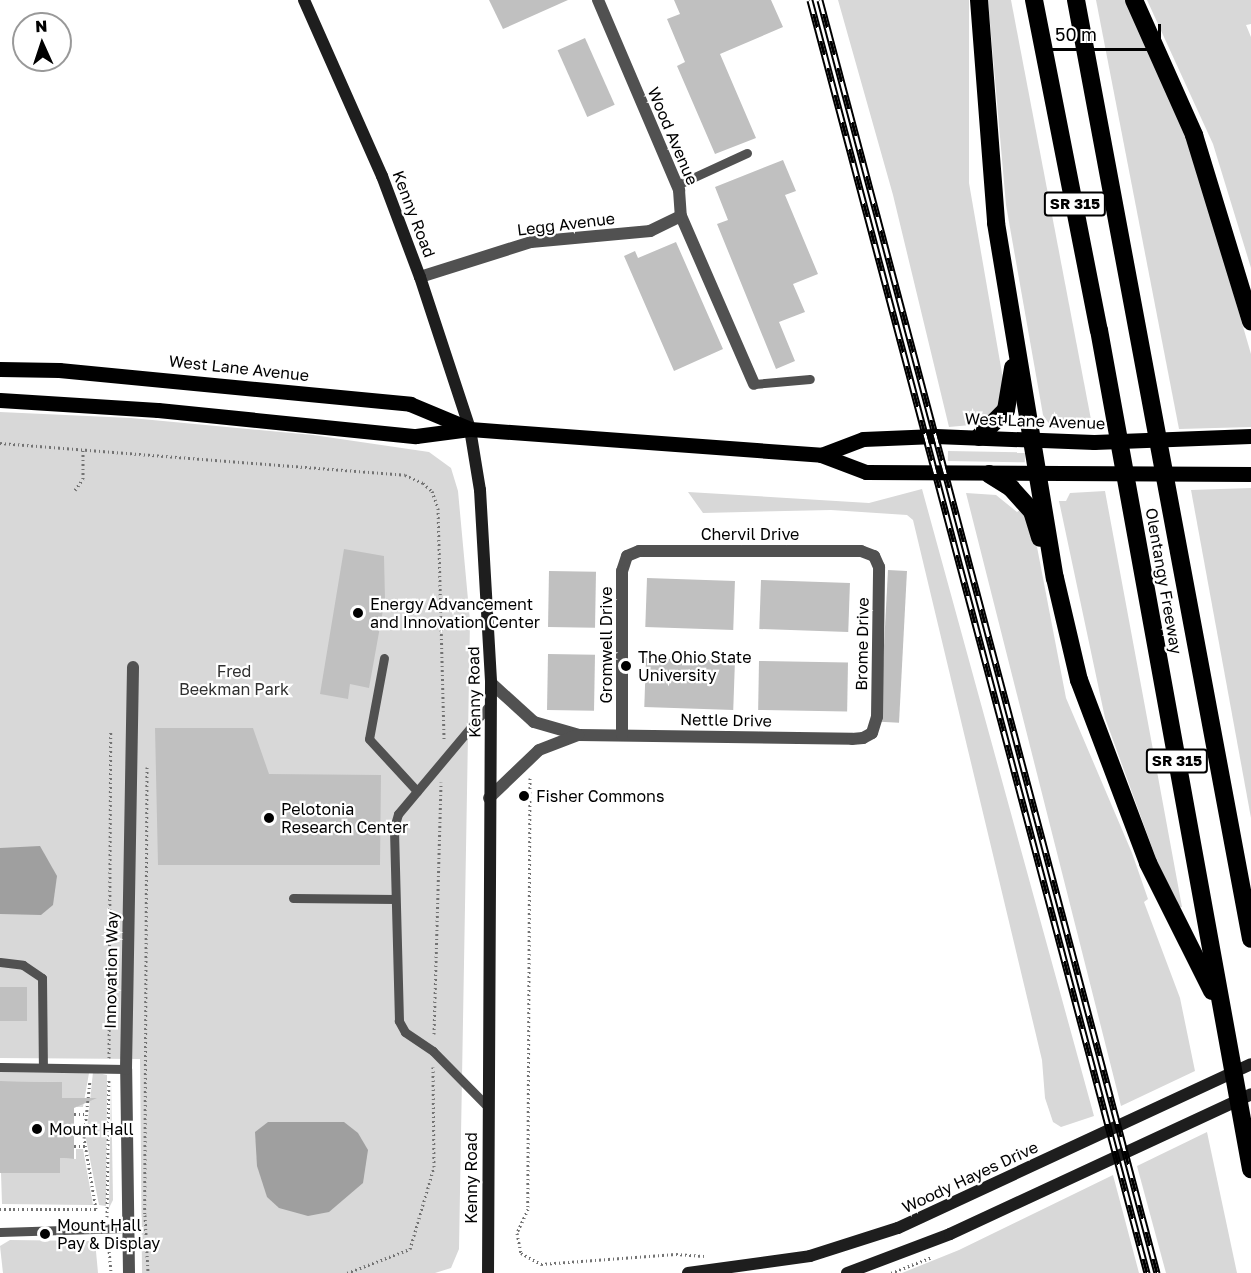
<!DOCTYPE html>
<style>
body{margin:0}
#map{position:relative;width:1251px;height:1273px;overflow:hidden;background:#fff;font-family:"Golos Text",sans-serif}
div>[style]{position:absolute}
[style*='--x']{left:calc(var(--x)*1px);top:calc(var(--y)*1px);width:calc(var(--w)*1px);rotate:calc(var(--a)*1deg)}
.green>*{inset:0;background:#d8d8d8;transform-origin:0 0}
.water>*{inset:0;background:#9f9f9f}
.building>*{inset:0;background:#c0c0c0;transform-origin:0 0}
.path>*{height:3px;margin-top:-1.5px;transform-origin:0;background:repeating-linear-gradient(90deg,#737373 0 1.5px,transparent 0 4.5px)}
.lane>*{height:9px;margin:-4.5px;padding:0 4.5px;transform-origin:4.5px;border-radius:4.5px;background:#515151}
.street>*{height:12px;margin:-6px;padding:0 6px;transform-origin:6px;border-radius:6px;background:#515151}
.secondary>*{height:12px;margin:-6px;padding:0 6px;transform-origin:6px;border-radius:6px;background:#1e1e1e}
.primary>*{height:15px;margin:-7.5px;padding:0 7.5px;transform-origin:7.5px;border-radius:7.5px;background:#000}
.highway>*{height:18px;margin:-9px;padding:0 9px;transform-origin:9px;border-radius:9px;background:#000}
.rail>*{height:7px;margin-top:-3.5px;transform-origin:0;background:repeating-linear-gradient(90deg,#fff 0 14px,#000 0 28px);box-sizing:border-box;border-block:2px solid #000}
.dots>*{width:16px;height:16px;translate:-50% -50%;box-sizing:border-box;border:3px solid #fff;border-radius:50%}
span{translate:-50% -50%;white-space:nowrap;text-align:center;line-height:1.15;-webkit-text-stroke:4.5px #fff;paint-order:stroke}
.shield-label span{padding:2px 4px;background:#fff;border:2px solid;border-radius:4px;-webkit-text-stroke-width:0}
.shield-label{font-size:15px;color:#000;font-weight:700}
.street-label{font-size:16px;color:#000}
.poi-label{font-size:16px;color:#000}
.left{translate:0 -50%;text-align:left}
.park-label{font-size:16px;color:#2f2f2f}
.north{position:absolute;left:12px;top:12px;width:60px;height:60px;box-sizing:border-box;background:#fff;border:2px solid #999;border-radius:50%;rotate:357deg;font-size:16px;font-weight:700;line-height:24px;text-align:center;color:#000}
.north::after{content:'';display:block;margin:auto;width:21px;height:27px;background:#000;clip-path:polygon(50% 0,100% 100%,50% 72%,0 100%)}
.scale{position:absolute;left:1044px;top:24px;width:117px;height:27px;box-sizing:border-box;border:3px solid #000;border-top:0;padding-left:8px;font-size:18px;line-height:21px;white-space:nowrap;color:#000;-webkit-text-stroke:4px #fff;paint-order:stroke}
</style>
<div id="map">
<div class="green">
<i style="clip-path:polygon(838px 0,969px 0,969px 183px,1003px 379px,1000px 405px,981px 424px,949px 427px,893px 195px)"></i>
<i style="clip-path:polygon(988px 0,1011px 0,1093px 430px,1052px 428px,1043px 415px,1006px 205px)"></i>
<i style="clip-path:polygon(1096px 0,1126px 0,1188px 138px,1251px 354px,1251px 427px,1179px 429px)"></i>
<i style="clip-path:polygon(1147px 0,1251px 0,1251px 24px,1246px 25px,1251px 37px,1251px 268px,1213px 144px)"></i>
<i style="clip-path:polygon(0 412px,131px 418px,313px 435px,429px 452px,451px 468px,458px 491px,470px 621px,459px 1249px,451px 1268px,435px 1273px,142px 1273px,140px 1059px,0 1058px)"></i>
<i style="left:948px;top:451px;width:77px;height:10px;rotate:1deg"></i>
<i style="clip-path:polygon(1251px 488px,1251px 818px,1191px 490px)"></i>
<i style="clip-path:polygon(922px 489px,1094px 1116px,1061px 1127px,1053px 1122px,1045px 1098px,1042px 1060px,913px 520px,907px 515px,831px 510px,703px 513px,688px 492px,869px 503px)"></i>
<i style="clip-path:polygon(1105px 491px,1161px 793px,1182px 907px,1174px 908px,1105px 718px,1059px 501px,1066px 501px,1070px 493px)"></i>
<i style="clip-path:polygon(966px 493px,996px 495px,1017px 512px,1024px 507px,1033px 526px,1066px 698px,1132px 853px,1148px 899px,1144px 902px,1180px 998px,1195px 1071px,1121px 1106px)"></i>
<i style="clip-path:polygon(0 1072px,89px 1073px,83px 1107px,77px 1107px,77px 1098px,62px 1098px,62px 1082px,0 1081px)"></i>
<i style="clip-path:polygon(93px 1072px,107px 1075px,106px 1206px,99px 1205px,86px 1139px)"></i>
<i style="clip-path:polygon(111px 1079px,113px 1200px,109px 1208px)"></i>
<i style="clip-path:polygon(1207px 1132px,1237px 1273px,1166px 1273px,1137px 1166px)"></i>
<i style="clip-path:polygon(76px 1149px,83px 1149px,93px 1205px,2px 1204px,1px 1173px,59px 1173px,60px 1158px,76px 1159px)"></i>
<i style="clip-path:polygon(1113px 1175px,1139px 1273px,902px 1273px,959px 1250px)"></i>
<i style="clip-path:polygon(10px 1240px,95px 1241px,98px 1273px,3px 1273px,0 1246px)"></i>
</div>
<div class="water">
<i style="clip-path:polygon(40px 846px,57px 876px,53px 905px,41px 915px,0 914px,0 848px)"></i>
<i style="clip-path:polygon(268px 1122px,344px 1122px,358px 1133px,368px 1150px,363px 1183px,329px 1212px,308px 1216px,279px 1208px,267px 1197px,257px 1166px,255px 1132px)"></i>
</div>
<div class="building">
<i style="clip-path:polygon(489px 0,568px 0,503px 29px)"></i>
<i style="clip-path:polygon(674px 0,771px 0,783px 27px,720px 54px,756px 138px,715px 154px,677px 66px,685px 62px,667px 19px,680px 14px)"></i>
<i style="left:585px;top:38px;width:73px;height:30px;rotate:66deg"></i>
<i style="clip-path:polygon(783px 160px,796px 191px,785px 195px,818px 274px,793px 284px,805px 312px,779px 322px,795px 361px,776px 369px,717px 224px,728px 220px,715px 187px)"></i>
<i style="clip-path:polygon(676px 242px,723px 349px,674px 371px,624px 256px,635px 251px,638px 258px)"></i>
<i style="clip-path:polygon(344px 549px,384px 556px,385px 599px,369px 688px,350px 684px,348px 699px,320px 694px)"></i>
<i style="left:888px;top:570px;width:19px;height:152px;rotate:3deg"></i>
<i style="left:549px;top:571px;width:47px;height:56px;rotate:1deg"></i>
<i style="left:647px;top:578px;width:88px;height:49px;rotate:2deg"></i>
<i style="left:761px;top:580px;width:89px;height:49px;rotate:2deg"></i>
<i style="left:548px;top:654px;width:47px;height:56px;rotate:1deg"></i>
<i style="left:646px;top:658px;width:89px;height:49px;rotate:2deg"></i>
<i style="left:759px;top:661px;width:89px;height:49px;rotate:1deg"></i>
<i style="clip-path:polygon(155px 728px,253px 728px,269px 774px,381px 775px,380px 865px,158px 865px)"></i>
<i style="left:0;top:987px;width:27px;height:34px"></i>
<i style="clip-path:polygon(0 1081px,62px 1082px,62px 1098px,97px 1098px,74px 1108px,74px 1159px,60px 1158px,60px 1173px,0 1173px)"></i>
</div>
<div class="path">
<i style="--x:0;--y:443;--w:406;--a:4.5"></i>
<i style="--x:405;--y:475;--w:20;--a:24"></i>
<i style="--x:423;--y:483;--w:12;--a:42"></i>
<i style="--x:432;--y:491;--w:18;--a:71"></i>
<i style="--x:438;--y:508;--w:232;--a:88.5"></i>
<i style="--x:75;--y:490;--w:14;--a:-54"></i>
<i style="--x:83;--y:479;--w:30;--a:-90"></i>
<i style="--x:147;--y:767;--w:448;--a:90.3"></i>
<i style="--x:145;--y:1215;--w:58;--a:87"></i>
<i style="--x:530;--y:778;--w:431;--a:90.3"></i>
<i style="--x:528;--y:1209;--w:26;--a:115"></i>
<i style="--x:517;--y:1233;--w:20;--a:79"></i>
<i style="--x:521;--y:1253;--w:23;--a:29"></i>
<i style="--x:541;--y:1264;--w:135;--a:-4.2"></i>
<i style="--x:676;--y:1254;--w:28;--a:4"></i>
<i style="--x:434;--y:1034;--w:252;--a:-88.4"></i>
<i style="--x:109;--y:1058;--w:328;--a:-89.7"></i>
<i style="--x:74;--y:1114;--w:10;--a:0"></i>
<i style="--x:74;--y:1146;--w:11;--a:0"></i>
<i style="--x:0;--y:1209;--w:96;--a:0"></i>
<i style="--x:96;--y:1209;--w:72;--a:-99.6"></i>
<i style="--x:84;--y:1138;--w:58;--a:-84.1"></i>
<i style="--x:107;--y:1217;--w:138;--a:-89.2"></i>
<i style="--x:108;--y:1238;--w:35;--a:85"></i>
<i style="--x:347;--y:1273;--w:67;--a:-20.9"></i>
<i style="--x:410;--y:1249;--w:85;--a:-73.7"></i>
<i style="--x:434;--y:1167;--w:100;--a:-90.6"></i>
<i style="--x:891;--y:1273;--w:44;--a:-21.3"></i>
</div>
<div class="lane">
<i style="--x:677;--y:185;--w:77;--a:-24.6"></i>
<i style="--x:754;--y:384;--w:56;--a:-5.1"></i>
<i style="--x:384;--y:658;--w:82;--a:100.5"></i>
<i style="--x:369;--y:739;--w:71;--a:47.3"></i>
<i style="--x:293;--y:898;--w:102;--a:0.6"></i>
<i style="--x:0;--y:962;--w:23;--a:7"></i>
<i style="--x:23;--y:965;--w:23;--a:34"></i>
<i style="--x:42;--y:978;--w:89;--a:89.4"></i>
<i style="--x:0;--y:1067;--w:126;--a:0.9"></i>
<i style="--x:487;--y:1106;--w:77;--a:-134.5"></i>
<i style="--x:433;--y:1051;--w:34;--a:-146"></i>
<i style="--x:405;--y:1032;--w:13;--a:-119"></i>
<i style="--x:399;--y:1021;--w:193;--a:-91.5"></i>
<i style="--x:394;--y:828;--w:15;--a:-74"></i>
<i style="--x:398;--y:814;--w:145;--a:-50"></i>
<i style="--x:0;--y:1232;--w:126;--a:-1.8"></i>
</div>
<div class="street">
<i style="--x:598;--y:0;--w:207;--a:66.9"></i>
<i style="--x:679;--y:190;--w:26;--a:86"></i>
<i style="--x:681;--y:216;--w:183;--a:66.5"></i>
<i style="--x:420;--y:277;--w:116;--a:-17.5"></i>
<i style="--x:531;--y:242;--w:120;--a:-5.3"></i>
<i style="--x:650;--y:231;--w:34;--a:-26"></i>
<i style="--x:491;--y:683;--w:58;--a:42.2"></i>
<i style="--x:534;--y:722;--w:47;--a:16.1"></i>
<i style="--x:579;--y:735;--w:273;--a:0.8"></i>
<i style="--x:852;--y:739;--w:11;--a:-5"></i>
<i style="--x:863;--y:738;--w:10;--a:-29"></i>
<i style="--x:872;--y:733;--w:17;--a:-73"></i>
<i style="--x:877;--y:717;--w:150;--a:-89.2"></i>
<i style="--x:879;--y:567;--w:12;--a:-114"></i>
<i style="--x:874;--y:556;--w:14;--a:-159"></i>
<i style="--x:861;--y:551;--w:222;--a:180"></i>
<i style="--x:639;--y:551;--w:13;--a:157"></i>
<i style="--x:627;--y:556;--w:16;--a:108"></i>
<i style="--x:622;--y:571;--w:164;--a:90"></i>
<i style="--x:489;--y:798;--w:69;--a:-43.8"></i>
<i style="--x:539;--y:750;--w:42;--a:-21"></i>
<i style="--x:129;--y:1273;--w:204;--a:-90.8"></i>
<i style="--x:126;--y:1069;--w:402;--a:-89"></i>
</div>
<div class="secondary">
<i style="--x:304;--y:0;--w:193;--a:66.1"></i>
<i style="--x:382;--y:176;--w:108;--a:69.4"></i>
<i style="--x:420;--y:277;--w:160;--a:71.8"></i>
<i style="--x:470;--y:429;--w:62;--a:80.7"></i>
<i style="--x:480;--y:490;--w:193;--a:86.7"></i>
<i style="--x:491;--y:683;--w:590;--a:90.29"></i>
<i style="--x:688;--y:1273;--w:123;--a:-7.9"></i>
<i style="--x:810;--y:1256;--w:92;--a:-17.7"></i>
<i style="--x:898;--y:1228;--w:389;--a:-24.9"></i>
<i style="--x:847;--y:1273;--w:110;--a:-20.7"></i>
<i style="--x:950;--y:1234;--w:332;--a:-24.9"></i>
</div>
<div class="primary">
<i style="--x:0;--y:369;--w:59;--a:1"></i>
<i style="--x:59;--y:370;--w:353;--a:5.5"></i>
<i style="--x:410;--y:404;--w:65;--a:22.6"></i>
<i style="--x:0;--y:400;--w:158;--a:3.6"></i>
<i style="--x:158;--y:410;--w:259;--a:5.8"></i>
<i style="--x:416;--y:436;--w:54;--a:-7.4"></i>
<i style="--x:470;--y:429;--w:352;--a:4.2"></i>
<i style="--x:821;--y:455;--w:48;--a:20.7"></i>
<i style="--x:866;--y:472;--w:385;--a:0.3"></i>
<i style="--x:821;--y:455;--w:45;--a:-20.9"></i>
<i style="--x:863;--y:439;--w:72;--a:-2.4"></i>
<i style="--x:935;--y:436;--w:159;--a:2.2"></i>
<i style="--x:1094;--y:442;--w:157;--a:-2.2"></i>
</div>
<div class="highway">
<i style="--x:979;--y:0;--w:224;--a:85.6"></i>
<i style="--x:996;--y:223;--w:360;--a:80.6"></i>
<i style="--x:1055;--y:578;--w:105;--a:76.8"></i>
<i style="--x:1079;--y:680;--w:196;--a:69.3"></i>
<i style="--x:1148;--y:863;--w:143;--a:63.4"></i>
<i style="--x:1034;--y:0;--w:336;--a:78.9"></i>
<i style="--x:1099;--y:330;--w:853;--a:79.73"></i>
<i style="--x:1076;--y:0;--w:955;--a:79.44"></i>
<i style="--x:1134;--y:0;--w:148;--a:66"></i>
<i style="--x:1194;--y:135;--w:195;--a:73"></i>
<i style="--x:979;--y:437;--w:38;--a:-45"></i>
<i style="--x:1006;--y:410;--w:43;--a:-80.5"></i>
<i style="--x:989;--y:474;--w:26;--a:32"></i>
<i style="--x:1011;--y:488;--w:31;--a:48"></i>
<i style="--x:1032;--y:511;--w:28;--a:73"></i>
</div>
<div class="rail">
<i style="--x:810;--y:0;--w:1317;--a:75.17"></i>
<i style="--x:820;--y:0;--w:1317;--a:75.17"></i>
</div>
<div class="dots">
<i style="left:358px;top:613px;background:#000"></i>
<i style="left:626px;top:666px;background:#000"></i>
<i style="left:524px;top:796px;background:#000"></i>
<i style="left:269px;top:818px;background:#000"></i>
<i style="left:37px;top:1129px;background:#000"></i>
<i style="left:45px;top:1234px;background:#000"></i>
</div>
<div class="shield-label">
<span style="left:1075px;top:204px">SR 315</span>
<span style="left:1177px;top:761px">SR 315</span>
</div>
<div class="street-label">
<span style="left:673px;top:136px;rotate:67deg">Wood Avenue</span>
<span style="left:414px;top:214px;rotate:69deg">Kenny Road</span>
<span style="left:566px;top:224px;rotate:-7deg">Legg Avenue</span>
<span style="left:239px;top:368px;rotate:6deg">West Lane Avenue</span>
<span style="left:1035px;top:421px;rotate:2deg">West Lane Avenue</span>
<span style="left:750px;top:534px">Chervil Drive</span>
<span style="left:1164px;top:581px;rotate:80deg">Olentangy Freeway</span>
<span style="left:862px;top:644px;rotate:-89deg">Brome Drive</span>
<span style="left:606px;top:645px;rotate:-90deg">Gromwell Drive</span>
<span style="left:474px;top:692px;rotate:-91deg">Kenny Road</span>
<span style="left:726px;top:720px;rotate:1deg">Nettle Drive</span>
<span style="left:111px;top:970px;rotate:-89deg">Innovation Way</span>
<span style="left:970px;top:1177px;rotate:-25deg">Woody Hayes Drive</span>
<span style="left:471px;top:1178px;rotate:-90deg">Kenny Road</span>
</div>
<div class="poi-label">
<span class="left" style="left:370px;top:613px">Energy Advancement<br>and Innovation Center</span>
<span class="left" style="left:638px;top:666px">The Ohio State<br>University</span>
<span class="left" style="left:536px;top:796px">Fisher Commons</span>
<span class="left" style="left:281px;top:818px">Pelotonia<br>Research Center</span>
<span class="left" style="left:49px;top:1129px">Mount Hall</span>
<span class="left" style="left:57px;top:1234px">Mount Hall<br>Pay &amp; Display</span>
</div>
<div class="park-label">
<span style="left:234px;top:680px">Fred<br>Beekman Park</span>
</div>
<div class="north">N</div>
<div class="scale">50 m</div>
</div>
